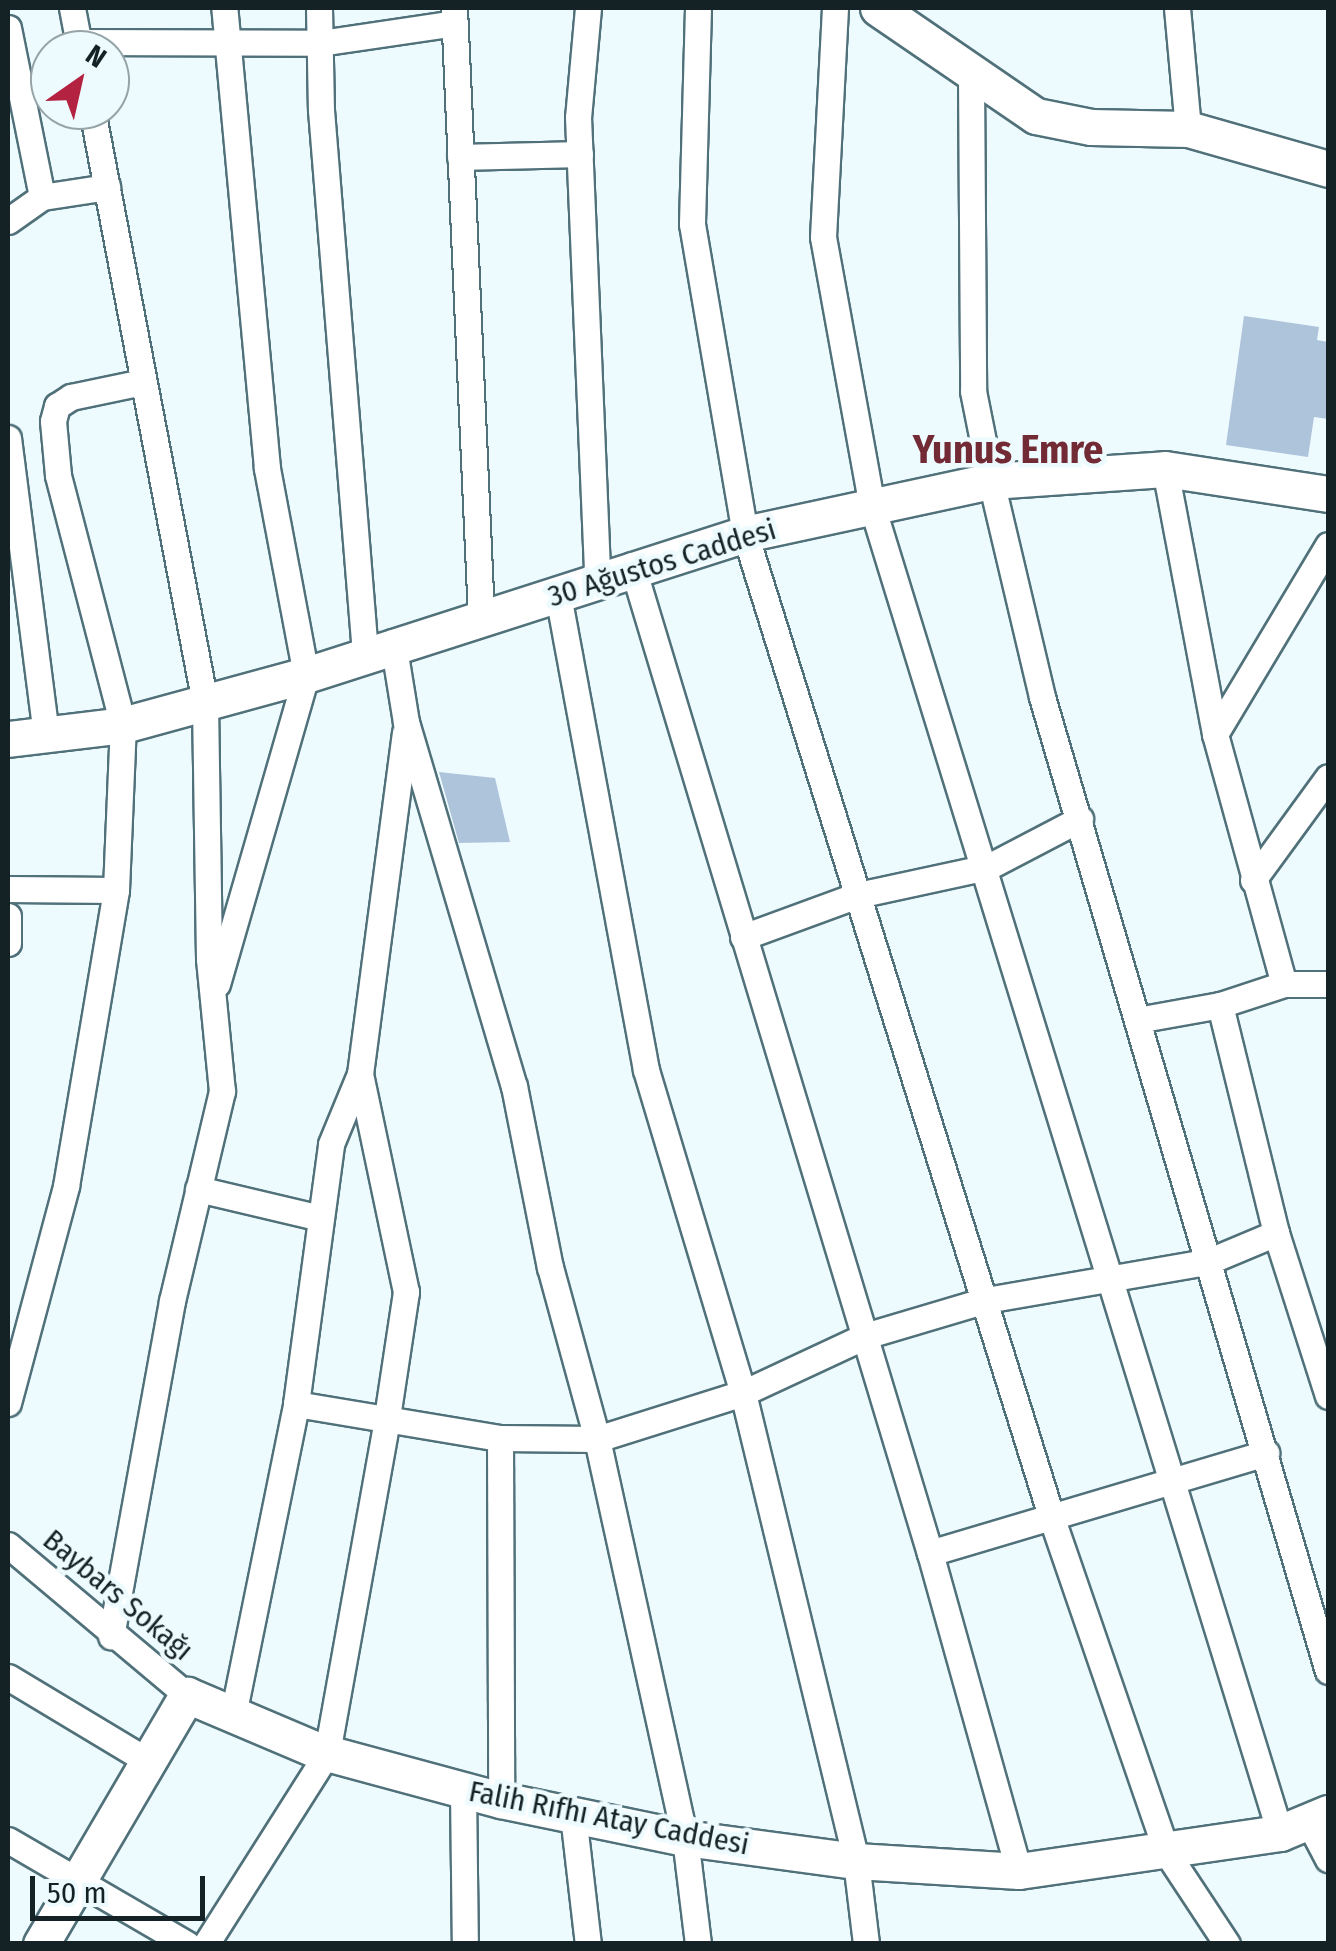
<!DOCTYPE html>
<meta charset="utf-8">
<style>
body{margin:0}
#map{position:relative;width:1336px;height:1951px;overflow:hidden;background:#edfbff;font-family:"Fira Sans Condensed",sans-serif}
div>[style]{position:absolute}
[style*='--x']{left:calc(var(--x)*1px);top:calc(var(--y)*1px);width:calc(var(--w)*1px);rotate:calc(var(--a)*1deg)}
.building>*{inset:0;background:#aec4db}
.roads{filter:drop-shadow(2px 0 #51717a) drop-shadow(-2px 0 #51717a) drop-shadow(0 2px #51717a) drop-shadow(0 -2px #51717a)}
.street>*{height:25px;margin:-12.5px;padding:0 12.5px;transform-origin:12.5px;border-radius:12.5px;background:#fff}
.secondary>*{height:35px;margin:-17.5px;padding:0 17.5px;transform-origin:17.5px;border-radius:17.5px;background:#fff}
span{translate:-50% -50%;white-space:nowrap;text-align:center;line-height:1.15;-webkit-text-stroke:9px #edfbff;paint-order:stroke}
.street-label{font-size:30px;color:#142125}
.district-label{font-size:40px;color:#722b34;font-weight:700}
.frame{position:absolute;inset:0;border:10px solid #142125;pointer-events:none}
.north{position:absolute;left:30px;top:30px;width:100px;height:100px;box-sizing:border-box;background:#edfbff;border:2px solid #96a4a8;border-radius:50%;rotate:34deg;font-size:28px;font-weight:700;line-height:40px;text-align:center;color:#142125}
.north::after{content:'';display:block;margin:auto;width:35px;height:45px;background:#b42241;clip-path:polygon(50% 0,100% 100%,50% 72%,0 100%)}
.scale{position:absolute;left:30px;top:1876px;width:175px;height:45px;box-sizing:border-box;border:5px solid #142125;border-top:0;padding-left:12px;font-size:30px;line-height:35px;white-space:nowrap;color:#142125;-webkit-text-stroke:8px #edfbff;paint-order:stroke}
</style>
<div id="map">
<div class="building">
<i style="clip-path:polygon(1244px 316px,1319px 327px,1317px 340px,1328px 342px,1328px 419px,1314px 417px,1308px 457px,1226px 445px)"></i>
<i style="clip-path:polygon(439px 772px,495px 778px,510px 842px,459px 843px)"></i>
</div>
<div class="roads">
<div class="street">
<i style="--x:72;--y:8;--w:43;--a:79.2"></i>
<i style="--x:319;--y:8;--w:102;--a:88.9"></i>
<i style="--x:321;--y:110;--w:545;--a:85.37"></i>
<i style="--x:454;--y:8;--w:609;--a:87.46"></i>
<i style="--x:588;--y:8;--w:109;--a:95.2"></i>
<i style="--x:578;--y:117;--w:461;--a:87.6"></i>
<i style="--x:698;--y:8;--w:216;--a:91.6"></i>
<i style="--x:692;--y:224;--w:314;--a:80.3"></i>
<i style="--x:745;--y:534;--w:1032;--a:72.69"></i>
<i style="--x:1052;--y:1519;--w:353;--a:71"></i>
<i style="--x:1167;--y:1853;--w:109;--a:56.6"></i>
<i style="--x:835;--y:8;--w:229;--a:93"></i>
<i style="--x:823;--y:237;--w:273;--a:79.7"></i>
<i style="--x:872;--y:506;--w:1388;--a:72.91"></i>
<i style="--x:1177;--y:8;--w:121;--a:84.8"></i>
<i style="--x:8;--y:28;--w:172;--a:78.6"></i>
<i style="--x:79;--y:42;--w:241;--a:0.2"></i>
<i style="--x:320;--y:43;--w:136;--a:-8.4"></i>
<i style="--x:971;--y:76;--w:315;--a:89.6"></i>
<i style="--x:973;--y:391;--w:92;--a:78.7"></i>
<i style="--x:991;--y:481;--w:222;--a:76.7"></i>
<i style="--x:1042;--y:697;--w:1015;--a:73.64"></i>
<i style="--x:92;--y:110;--w:604;--a:79.21"></i>
<i style="--x:205;--y:703;--w:256;--a:89.1"></i>
<i style="--x:209;--y:959;--w:133;--a:84.4"></i>
<i style="--x:222;--y:1091;--w:216;--a:103.4"></i>
<i style="--x:172;--y:1301;--w:341;--a:100.3"></i>
<i style="--x:460;--y:157;--w:120;--a:-1.4"></i>
<i style="--x:8;--y:221;--w:42;--a:-35.2"></i>
<i style="--x:42;--y:197;--w:66;--a:-8.7"></i>
<i style="--x:8;--y:438;--w:300;--a:82.7"></i>
<i style="--x:1165;--y:469;--w:270;--a:79.3"></i>
<i style="--x:1215;--y:734;--w:259;--a:74.6"></i>
<i style="--x:632;--y:565;--w:1032;--a:73.22"></i>
<i style="--x:930;--y:1553;--w:330;--a:74.4"></i>
<i style="--x:558;--y:595;--w:483;--a:79.5"></i>
<i style="--x:646;--y:1070;--w:337;--a:73.3"></i>
<i style="--x:743;--y:1393;--w:481;--a:76.4"></i>
<i style="--x:856;--y:1861;--w:84;--a:83.1"></i>
<i style="--x:393;--y:642;--w:81;--a:80.8"></i>
<i style="--x:406;--y:722;--w:380;--a:73.5"></i>
<i style="--x:514;--y:1086;--w:185;--a:78.8"></i>
<i style="--x:550;--y:1267;--w:178;--a:74.7"></i>
<i style="--x:597;--y:1439;--w:409;--a:77.6"></i>
<i style="--x:685;--y:1838;--w:107;--a:83"></i>
<i style="--x:1215;--y:734;--w:220;--a:-59.1"></i>
<i style="--x:1253;--y:880;--w:127;--a:-53.9"></i>
<i style="--x:8;--y:889;--w:108;--a:0.5"></i>
<i style="--x:8;--y:916;--w:27;--a:90"></i>
<i style="--x:743;--y:937;--w:122;--a:-20.1"></i>
<i style="--x:858;--y:895;--w:133;--a:-12.2"></i>
<i style="--x:988;--y:867;--w:104;--a:-27.6"></i>
<i style="--x:217;--y:984;--w:322;--a:-73.9"></i>
<i style="--x:306;--y:675;--w:211;--a:-100.7"></i>
<i style="--x:267;--y:468;--w:462;--a:-95.3"></i>
<i style="--x:1220;--y:1005;--w:235;--a:76.2"></i>
<i style="--x:1276;--y:1233;--w:171;--a:72.3"></i>
<i style="--x:1137;--y:1020;--w:84;--a:-10.2"></i>
<i style="--x:1220;--y:1005;--w:67;--a:-18.2"></i>
<i style="--x:1284;--y:984;--w:44;--a:0"></i>
<i style="--x:198;--y:1189;--w:126;--a:13.3"></i>
<i style="--x:8;--y:1403;--w:225;--a:-75"></i>
<i style="--x:66;--y:1186;--w:300;--a:-80.4"></i>
<i style="--x:116;--y:890;--w:165;--a:-87.6"></i>
<i style="--x:123;--y:725;--w:258;--a:-104.6"></i>
<i style="--x:58;--y:475;--w:54;--a:-95.3"></i>
<i style="--x:53;--y:421;--w:16;--a:-75"></i>
<i style="--x:57;--y:406;--w:17;--a:-33"></i>
<i style="--x:71;--y:397;--w:74;--a:-11.8"></i>
<i style="--x:296;--y:1404;--w:207;--a:9.5"></i>
<i style="--x:500;--y:1438;--w:97;--a:0.6"></i>
<i style="--x:597;--y:1439;--w:153;--a:-17.5"></i>
<i style="--x:743;--y:1393;--w:135;--a:-25"></i>
<i style="--x:865;--y:1336;--w:126;--a:-16.6"></i>
<i style="--x:986;--y:1300;--w:224;--a:-9.8"></i>
<i style="--x:1207;--y:1262;--w:75;--a:-22.8"></i>
<i style="--x:500;--y:1438;--w:362;--a:89.8"></i>
<i style="--x:8;--y:1545;--w:234;--a:40"></i>
<i style="--x:930;--y:1553;--w:351;--a:-16.6"></i>
<i style="--x:8;--y:1677;--w:163;--a:31"></i>
<i style="--x:233;--y:1715;--w:317;--a:-78.5"></i>
<i style="--x:296;--y:1404;--w:262;--a:-82.3"></i>
<i style="--x:331;--y:1144;--w:76;--a:-67.5"></i>
<i style="--x:360;--y:1074;--w:344;--a:-82.5"></i>
<i style="--x:463;--y:1790;--w:154;--a:89.3"></i>
<i style="--x:573;--y:1815;--w:130;--a:83.4"></i>
<i style="--x:1309;--y:1823;--w:41;--a:62.2"></i>
<i style="--x:8;--y:1840;--w:207;--a:30.2"></i>
<i style="--x:206;--y:1944;--w:226;--a:-57.6"></i>
<i style="--x:327;--y:1753;--w:334;--a:-79.8"></i>
<i style="--x:386;--y:1424;--w:134;--a:-81.4"></i>
<i style="--x:406;--y:1292;--w:223;--a:-101.9"></i>
</div>
<div class="secondary">
<i style="--x:878;--y:8;--w:191;--a:34.4"></i>
<i style="--x:1036;--y:116;--w:56;--a:11.3"></i>
<i style="--x:1091;--y:127;--w:97;--a:1.2"></i>
<i style="--x:1188;--y:129;--w:146;--a:15.9"></i>
<i style="--x:8;--y:739;--w:116;--a:-6.9"></i>
<i style="--x:123;--y:725;--w:190;--a:-15.3"></i>
<i style="--x:306;--y:675;--w:461;--a:-17.8"></i>
<i style="--x:745;--y:534;--w:252;--a:-12.2"></i>
<i style="--x:991;--y:481;--w:174;--a:-3.9"></i>
<i style="--x:1165;--y:469;--w:165;--a:8.7"></i>
<i style="--x:41;--y:1944;--w:289;--a:-59.6"></i>
<i style="--x:187;--y:1695;--w:143;--a:23"></i>
<i style="--x:319;--y:1751;--w:188;--a:15.1"></i>
<i style="--x:501;--y:1800;--w:188;--a:11.7"></i>
<i style="--x:685;--y:1838;--w:173;--a:7.7"></i>
<i style="--x:856;--y:1861;--w:163;--a:3.5"></i>
<i style="--x:1019;--y:1871;--w:264;--a:-8.3"></i>
<i style="--x:1280;--y:1833;--w:52;--a:-22.6"></i>
</div>
</div>
<div class="street-label">
<span style="left:662px;top:563px;rotate:-17deg">30 Ağustos Caddesi</span>
<span style="left:118px;top:1595px;rotate:40deg">Baybars Sokağı</span>
<span style="left:609px;top:1818px;rotate:11deg">Falih Rıfhı Atay Caddesi</span>
</div>
<div class="district-label">
<span style="left:1008px;top:450px">Yunus Emre</span>
</div>
<div class="frame"></div>
<div class="north">N</div>
<div class="scale">50 m</div>
</div>
